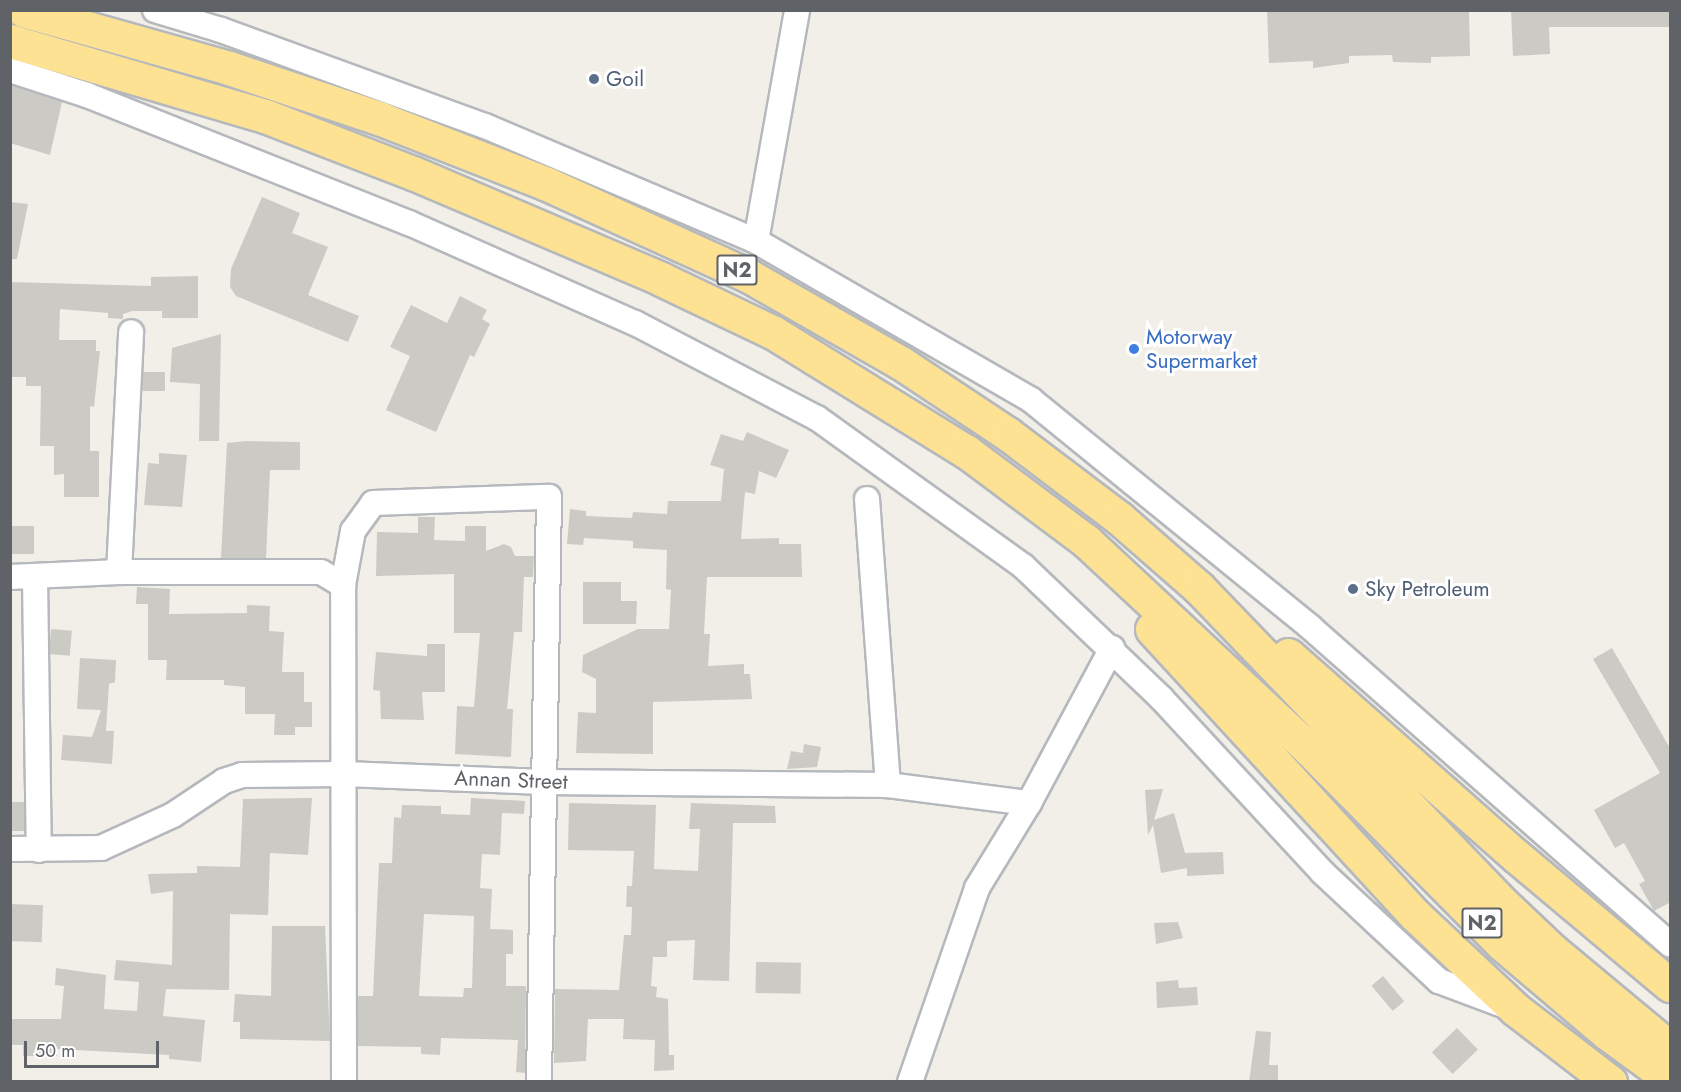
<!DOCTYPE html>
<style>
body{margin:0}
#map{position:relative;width:1681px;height:1092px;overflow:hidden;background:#f1efe8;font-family:Jost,sans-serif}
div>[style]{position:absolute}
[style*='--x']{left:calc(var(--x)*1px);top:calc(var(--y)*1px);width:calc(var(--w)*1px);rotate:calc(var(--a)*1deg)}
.building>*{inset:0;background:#cccac5;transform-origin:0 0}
.roads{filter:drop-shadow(2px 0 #b5b8bc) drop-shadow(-2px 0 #b5b8bc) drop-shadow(0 2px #b5b8bc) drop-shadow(0 -2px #b5b8bc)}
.minor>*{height:24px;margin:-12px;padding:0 12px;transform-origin:12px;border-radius:12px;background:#fff}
.highway>*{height:33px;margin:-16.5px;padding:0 16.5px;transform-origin:16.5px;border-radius:16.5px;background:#fde293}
.dots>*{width:16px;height:16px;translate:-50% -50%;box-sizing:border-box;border:3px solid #fff;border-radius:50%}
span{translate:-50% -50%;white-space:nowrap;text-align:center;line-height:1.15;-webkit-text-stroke:6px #fff;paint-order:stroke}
.shield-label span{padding:2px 4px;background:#fff;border:2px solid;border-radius:4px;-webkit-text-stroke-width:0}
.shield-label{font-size:20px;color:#5f6368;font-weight:700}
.service-label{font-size:21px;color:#4e5e75}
.left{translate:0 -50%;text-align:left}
.shop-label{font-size:21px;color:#366cbe}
.street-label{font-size:21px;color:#5f6368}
.frame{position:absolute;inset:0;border:12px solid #5f6368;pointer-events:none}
.scale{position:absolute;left:24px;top:1041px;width:135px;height:27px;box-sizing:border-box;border:3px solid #5f6368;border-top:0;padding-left:8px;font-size:18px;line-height:21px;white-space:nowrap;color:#5f6368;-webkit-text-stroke:4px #fff;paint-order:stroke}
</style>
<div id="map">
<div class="building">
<i style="clip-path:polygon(1267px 10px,1469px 10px,1470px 56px,1431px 57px,1431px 63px,1393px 62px,1392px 55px,1349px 56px,1349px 63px,1313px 68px,1313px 61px,1269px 63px)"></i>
<i style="clip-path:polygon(1511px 10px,1671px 10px,1671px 27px,1549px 27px,1550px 54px,1513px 56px)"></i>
<i style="clip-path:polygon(10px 85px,62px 102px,50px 155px,10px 143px)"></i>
<i style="clip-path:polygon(262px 197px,300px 213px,292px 233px,328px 247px,308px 295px,359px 316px,348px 342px,236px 296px,230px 287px,231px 269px)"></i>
<i style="clip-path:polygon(10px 202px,28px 204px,17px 259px,10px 259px)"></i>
<i style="clip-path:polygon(198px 276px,198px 318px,162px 318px,162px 311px,132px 311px,123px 314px,123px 319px,108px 318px,108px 313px,60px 309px,59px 340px,96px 340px,96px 351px,100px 351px,94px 407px,90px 406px,90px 451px,99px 451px,99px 497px,64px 497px,64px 474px,54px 475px,54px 446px,40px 446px,41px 386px,26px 386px,26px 377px,10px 377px,10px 282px,151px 286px,151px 277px)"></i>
<i style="clip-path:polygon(460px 296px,487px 310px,482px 319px,490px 324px,474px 357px,470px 355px,436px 432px,386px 410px,410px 356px,390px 347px,411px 305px,447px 323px)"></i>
<i style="clip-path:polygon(221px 334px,219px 441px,199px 441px,200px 384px,170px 382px,172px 348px)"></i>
<i style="left:143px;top:372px;width:22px;height:19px"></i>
<i style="clip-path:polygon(747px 432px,789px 450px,776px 478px,759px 471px,755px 494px,745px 492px,741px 539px,779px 538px,779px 544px,801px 544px,802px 577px,707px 577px,704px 634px,710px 634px,708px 666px,744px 664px,744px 674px,750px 674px,752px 699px,653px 702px,653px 754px,576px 753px,578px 712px,596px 713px,596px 679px,582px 672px,583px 655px,638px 629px,669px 629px,671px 590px,666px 589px,667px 550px,633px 548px,633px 541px,584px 538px,583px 545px,567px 544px,570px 509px,586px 511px,586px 516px,632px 518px,633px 512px,667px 514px,668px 501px,721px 501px,724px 469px,710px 465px,721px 434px,743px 441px)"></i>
<i style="clip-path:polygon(247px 441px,300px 442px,300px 470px,270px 470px,266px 558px,221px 558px,227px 443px)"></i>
<i style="clip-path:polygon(159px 453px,187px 455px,182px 507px,144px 505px,148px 463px,159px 464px)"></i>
<i style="clip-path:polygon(418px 517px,435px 517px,434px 540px,465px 541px,465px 526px,486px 526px,486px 551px,504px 544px,511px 547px,515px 556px,534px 556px,533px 577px,524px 577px,522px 632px,514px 632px,507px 709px,513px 709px,511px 757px,455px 754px,457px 706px,474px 707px,480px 633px,454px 633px,454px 574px,376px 576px,377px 532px,418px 533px)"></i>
<i style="left:11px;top:526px;width:23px;height:28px"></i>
<i style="clip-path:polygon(583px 582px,621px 582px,621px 601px,637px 601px,636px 624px,583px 624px)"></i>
<i style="clip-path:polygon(137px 587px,170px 589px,169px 614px,247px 613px,247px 605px,270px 606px,269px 631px,284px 632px,282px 672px,304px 672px,304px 702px,312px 702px,312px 727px,295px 727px,295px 735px,274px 735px,275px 714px,245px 714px,245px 687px,224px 685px,224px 680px,166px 680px,167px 660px,148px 660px,148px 604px,136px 604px)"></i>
<i style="left:51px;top:629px;width:21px;height:25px;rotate:5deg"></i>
<i style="clip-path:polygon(427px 644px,445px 644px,445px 692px,422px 692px,424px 720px,381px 719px,380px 691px,373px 690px,376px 652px,427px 656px)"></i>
<i style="clip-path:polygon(1612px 648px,1671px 750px,1671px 902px,1654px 911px,1639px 884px,1645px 881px,1624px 843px,1615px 848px,1594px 810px,1660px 773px,1593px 659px)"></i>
<i style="clip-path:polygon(80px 658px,116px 660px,115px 682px,109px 684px,106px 731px,114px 731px,112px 764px,61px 760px,63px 735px,92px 737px,101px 710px,77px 709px)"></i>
<i style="clip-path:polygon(804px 744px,821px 747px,817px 767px,787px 769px,791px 751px,803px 753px)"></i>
<i style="clip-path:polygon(1163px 789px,1154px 820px,1174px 813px,1185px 853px,1223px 852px,1224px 874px,1187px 876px,1187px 868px,1161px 873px,1153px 825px,1148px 835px,1145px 790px)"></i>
<i style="clip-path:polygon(312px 798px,308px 855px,270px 853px,268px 915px,230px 914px,229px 990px,166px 989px,163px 1016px,205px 1020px,201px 1062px,169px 1059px,169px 1055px,57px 1049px,57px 1056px,23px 1056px,23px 1045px,10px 1045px,10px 1019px,61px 1019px,64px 986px,55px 985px,56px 968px,106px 975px,104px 1009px,137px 1011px,139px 982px,114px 980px,116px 960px,172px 965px,173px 891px,151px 894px,148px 874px,197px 873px,197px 866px,240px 867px,243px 799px)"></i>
<i style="clip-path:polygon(evenodd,471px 798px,525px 801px,524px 814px,502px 813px,500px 855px,482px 854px,480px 888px,492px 889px,490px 929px,513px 930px,513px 954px,506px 954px,506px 986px,526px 986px,525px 1073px,516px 1072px,518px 1040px,441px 1038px,440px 1055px,421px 1054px,421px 1047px,358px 1046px,358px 996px,373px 996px,379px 863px,392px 863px,394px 817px,401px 818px,402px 805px,441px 806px,441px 814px,470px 815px,471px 798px,424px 914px,474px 916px,472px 988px,464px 988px,463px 997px,419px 996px,424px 914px)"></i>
<i style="left:10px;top:802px;width:14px;height:29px"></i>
<i style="clip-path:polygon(569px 803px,656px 805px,654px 869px,698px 871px,700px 829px,689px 829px,691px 803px,775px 806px,776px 823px,733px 823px,729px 981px,693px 980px,695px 940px,667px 941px,667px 957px,653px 957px,651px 986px,657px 987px,656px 997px,668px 999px,669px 1055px,674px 1055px,674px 1070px,654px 1071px,655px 1040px,623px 1039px,624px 1019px,588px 1019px,586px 1061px,554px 1063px,555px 989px,619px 990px,624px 935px,631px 935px,632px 907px,626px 907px,627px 886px,632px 886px,634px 851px,568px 850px)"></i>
<i style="left:10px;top:904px;width:33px;height:37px;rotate:2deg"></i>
<i style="clip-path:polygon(1178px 922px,1183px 938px,1156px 944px,1154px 923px)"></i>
<i style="clip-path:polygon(272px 926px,325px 926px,330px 1041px,240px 1039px,240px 1022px,233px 1022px,235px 994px,271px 996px)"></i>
<i style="left:756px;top:962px;width:45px;height:31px;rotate:1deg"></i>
<i style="left:1383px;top:976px;width:33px;height:15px;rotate:50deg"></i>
<i style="clip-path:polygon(1178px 980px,1179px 988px,1197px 987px,1198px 1005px,1157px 1008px,1156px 982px)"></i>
<i style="left:1457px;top:1028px;width:30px;height:35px;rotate:46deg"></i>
<i style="clip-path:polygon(1256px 1031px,1271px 1032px,1269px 1065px,1278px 1065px,1278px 1082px,1249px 1082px)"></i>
</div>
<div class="roads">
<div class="minor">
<i style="--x:155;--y:10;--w:69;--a:16.9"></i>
<i style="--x:221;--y:30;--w:281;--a:20"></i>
<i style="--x:485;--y:126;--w:294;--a:23"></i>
<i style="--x:756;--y:241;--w:318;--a:30"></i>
<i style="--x:1031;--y:400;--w:360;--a:39.1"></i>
<i style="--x:1310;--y:627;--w:480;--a:41.4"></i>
<i style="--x:10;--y:70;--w:81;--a:18"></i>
<i style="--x:87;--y:95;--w:347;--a:21.7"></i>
<i style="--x:409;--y:223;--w:247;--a:23.9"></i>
<i style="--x:635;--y:323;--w:205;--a:27.6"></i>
<i style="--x:817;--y:418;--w:254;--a:35.7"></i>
<i style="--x:1023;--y:566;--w:191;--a:43.7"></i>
<i style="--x:1161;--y:698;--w:237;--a:47.2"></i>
<i style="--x:1322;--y:872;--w:160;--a:43"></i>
<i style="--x:1439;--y:981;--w:74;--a:20.6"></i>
<i style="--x:756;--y:241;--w:235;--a:-79.9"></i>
<i style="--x:867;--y:499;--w:287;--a:85.8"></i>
<i style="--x:119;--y:572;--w:240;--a:-87.1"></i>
<i style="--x:10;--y:577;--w:109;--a:-2.6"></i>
<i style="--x:119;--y:572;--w:202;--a:0"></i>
<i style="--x:321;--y:572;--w:26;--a:31"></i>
<i style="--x:35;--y:577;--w:273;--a:89.2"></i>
<i style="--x:10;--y:849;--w:91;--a:-0.6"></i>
<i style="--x:101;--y:848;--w:79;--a:-24.6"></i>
<i style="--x:173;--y:815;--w:61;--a:-33.7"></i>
<i style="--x:224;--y:781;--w:19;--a:-18"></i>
<i style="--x:242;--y:775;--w:103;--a:-0.6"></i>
<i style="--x:345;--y:774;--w:198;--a:2.3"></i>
<i style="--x:543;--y:782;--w:345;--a:0.5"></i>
<i style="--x:888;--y:785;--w:142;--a:7.3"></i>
<i style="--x:344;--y:1082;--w:497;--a:-90.1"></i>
<i style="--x:343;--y:585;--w:55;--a:-79.5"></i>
<i style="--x:353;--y:531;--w:34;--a:-54"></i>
<i style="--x:373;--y:503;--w:176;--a:-2"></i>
<i style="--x:549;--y:497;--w:585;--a:90.98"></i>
<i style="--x:910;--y:1082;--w:205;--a:-70.9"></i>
<i style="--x:977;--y:888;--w:100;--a:-58.5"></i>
<i style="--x:1029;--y:803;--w:176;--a:-61.8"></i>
</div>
<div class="highway">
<i style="--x:23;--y:10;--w:214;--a:15.7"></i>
<i style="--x:229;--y:68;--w:160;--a:18.5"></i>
<i style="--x:381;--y:119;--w:178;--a:21.4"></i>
<i style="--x:547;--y:184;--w:222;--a:24.5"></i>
<i style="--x:749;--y:276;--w:175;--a:29.8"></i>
<i style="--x:901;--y:363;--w:128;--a:33.6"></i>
<i style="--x:1008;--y:434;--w:139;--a:37.1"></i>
<i style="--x:1119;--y:518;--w:106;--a:41.2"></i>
<i style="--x:1199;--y:588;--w:430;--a:46.1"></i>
<i style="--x:1497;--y:898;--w:77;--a:43.4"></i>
<i style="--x:1553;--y:951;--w:152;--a:39.7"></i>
<i style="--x:10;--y:41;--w:266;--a:16.4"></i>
<i style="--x:265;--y:116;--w:159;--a:21.1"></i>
<i style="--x:413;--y:173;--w:270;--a:23.1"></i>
<i style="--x:661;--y:279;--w:125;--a:25.5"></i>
<i style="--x:774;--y:333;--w:227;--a:31.7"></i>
<i style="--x:967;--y:452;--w:149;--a:36.8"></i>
<i style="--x:1086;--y:541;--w:305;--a:43"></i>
<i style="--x:1309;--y:749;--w:274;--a:45.3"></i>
<i style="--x:1502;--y:944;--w:138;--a:40.3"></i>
<i style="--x:1607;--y:1033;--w:78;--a:36.1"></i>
<i style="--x:1152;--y:629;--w:389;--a:47.4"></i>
<i style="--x:1415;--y:915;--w:137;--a:43.2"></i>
<i style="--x:1515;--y:1009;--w:120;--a:37.5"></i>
<i style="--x:1288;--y:655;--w:304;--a:41.4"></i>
<i style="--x:1516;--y:856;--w:201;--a:40"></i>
</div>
</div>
<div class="dots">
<i style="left:594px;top:79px;background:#5c6f8a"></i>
<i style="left:1134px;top:349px;background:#3f7fe0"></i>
<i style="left:1353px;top:589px;background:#5c6f8a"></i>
</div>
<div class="shield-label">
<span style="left:737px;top:270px">N2</span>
<span style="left:1482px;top:923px">N2</span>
</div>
<div class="service-label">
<span class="left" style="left:606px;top:79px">Goil</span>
<span class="left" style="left:1365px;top:589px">Sky Petroleum</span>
</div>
<div class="shop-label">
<span class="left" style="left:1146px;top:349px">Motorway<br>Supermarket</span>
</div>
<div class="street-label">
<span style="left:511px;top:780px;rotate:2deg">Annan Street</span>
</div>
<div class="frame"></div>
<div class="scale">50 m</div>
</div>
